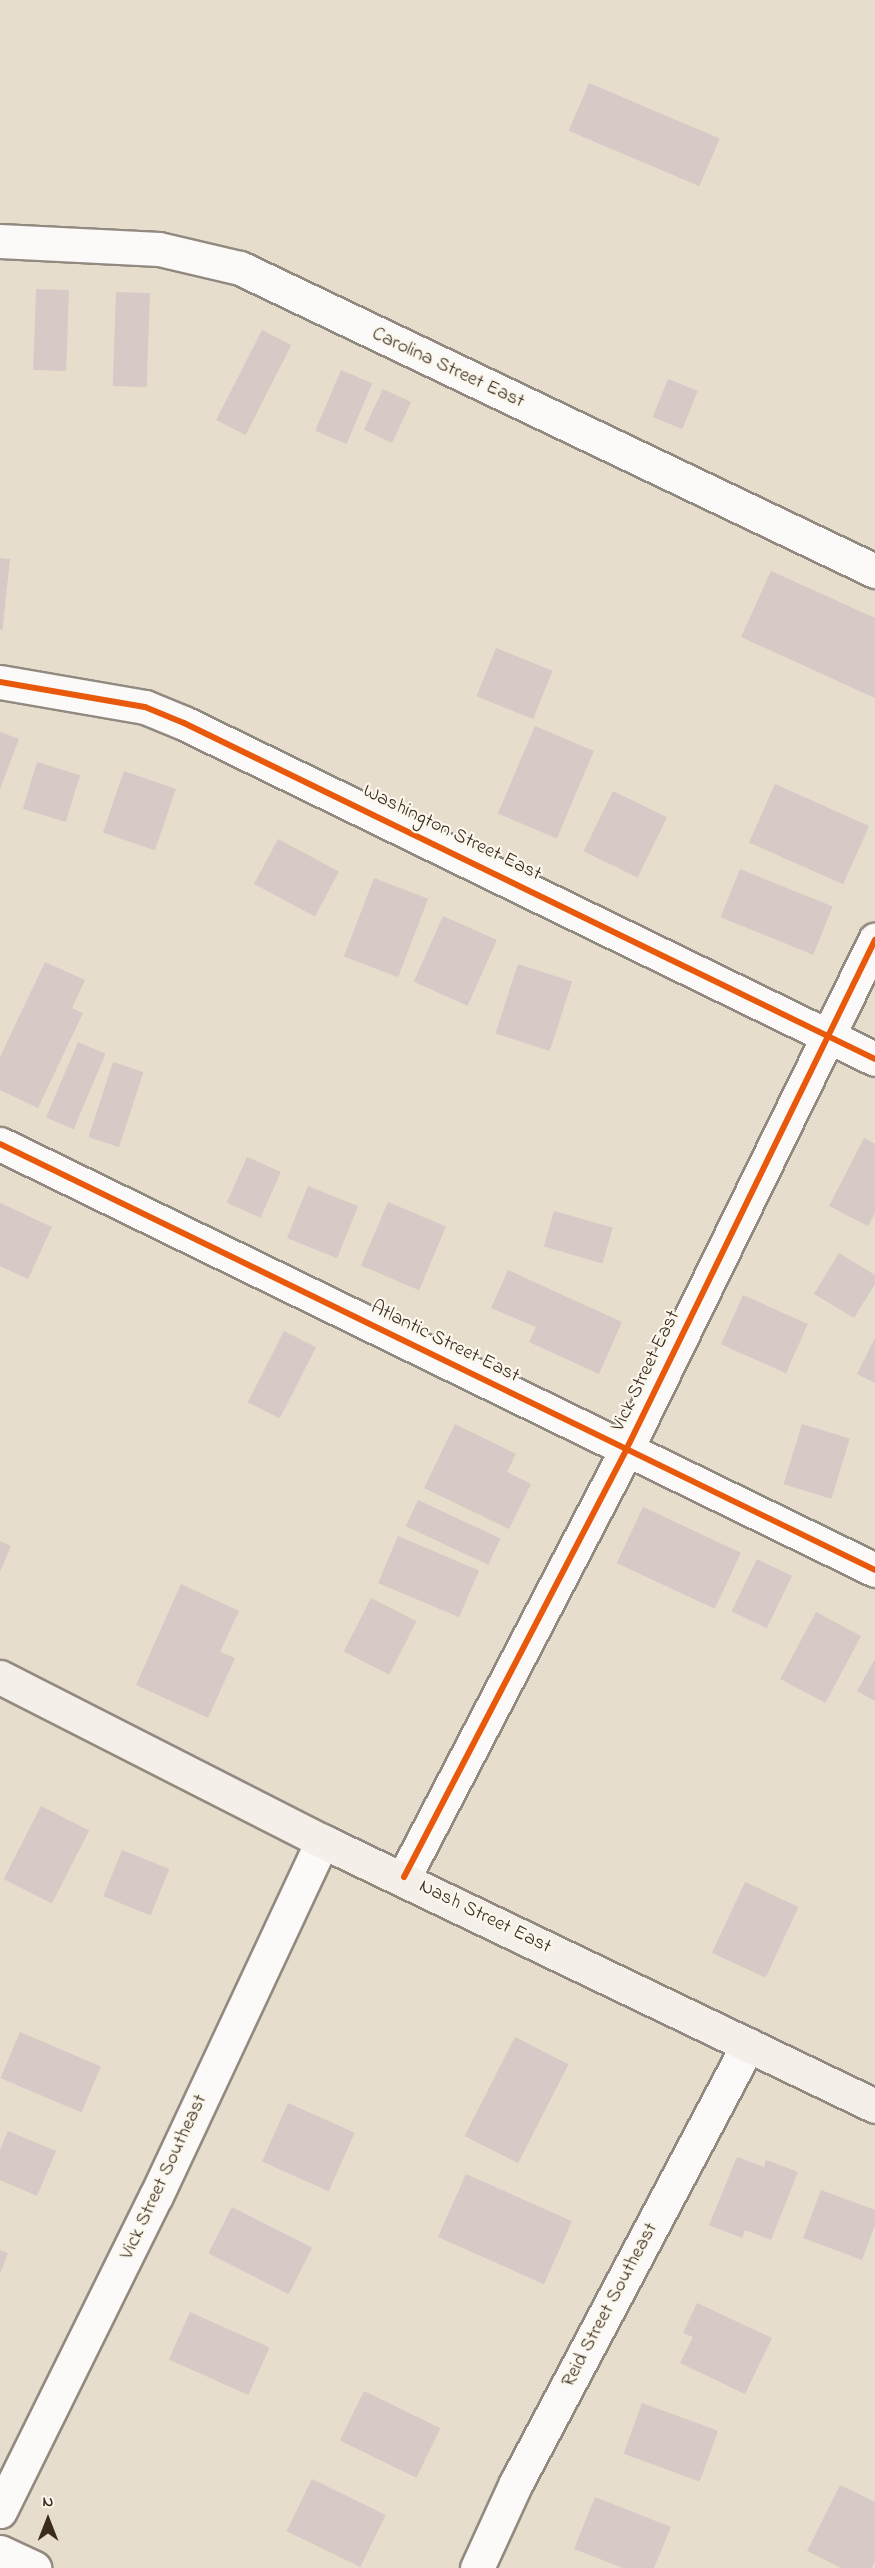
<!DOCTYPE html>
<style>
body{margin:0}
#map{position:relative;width:875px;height:2568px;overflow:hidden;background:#e7ddcd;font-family:"Indie Flower",sans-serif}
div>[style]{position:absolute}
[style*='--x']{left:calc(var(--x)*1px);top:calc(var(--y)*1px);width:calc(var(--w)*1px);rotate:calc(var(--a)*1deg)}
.building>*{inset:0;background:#d6c9c6;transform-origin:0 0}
.roads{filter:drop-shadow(2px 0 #928a80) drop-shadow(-2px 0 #928a80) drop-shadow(0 2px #928a80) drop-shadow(0 -2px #928a80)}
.minor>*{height:33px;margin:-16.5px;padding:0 16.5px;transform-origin:16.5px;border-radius:16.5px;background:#fbfaf8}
.secondary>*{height:33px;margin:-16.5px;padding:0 16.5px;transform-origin:16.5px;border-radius:16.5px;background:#f4f0e9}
.cycleway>*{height:6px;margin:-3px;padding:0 3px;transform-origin:3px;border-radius:3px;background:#e8590c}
span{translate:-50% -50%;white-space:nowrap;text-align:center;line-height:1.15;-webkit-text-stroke:4.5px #fbf7ec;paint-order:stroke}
.street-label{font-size:20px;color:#3b2a1e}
.north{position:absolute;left:18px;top:2490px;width:60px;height:60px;-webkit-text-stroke:4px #fbf7ec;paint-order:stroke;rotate:0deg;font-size:16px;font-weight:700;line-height:24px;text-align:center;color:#3b2a1e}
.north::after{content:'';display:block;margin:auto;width:21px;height:27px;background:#3b2a1e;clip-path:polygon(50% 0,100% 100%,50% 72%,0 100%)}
</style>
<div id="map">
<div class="building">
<i style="left:589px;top:83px;width:142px;height:52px;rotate:23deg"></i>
<i style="left:36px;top:289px;width:33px;height:81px;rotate:2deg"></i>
<i style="left:116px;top:292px;width:34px;height:94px;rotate:2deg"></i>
<i style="left:262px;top:330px;width:33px;height:101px;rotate:27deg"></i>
<i style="left:341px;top:370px;width:34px;height:66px;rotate:23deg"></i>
<i style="left:668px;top:379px;width:32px;height:41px;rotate:22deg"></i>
<i style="left:383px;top:389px;width:31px;height:45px;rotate:25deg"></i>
<i style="left:0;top:558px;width:10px;height:71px;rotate:6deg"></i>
<i style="clip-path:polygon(771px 571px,875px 618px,875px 698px,741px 637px)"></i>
<i style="left:496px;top:648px;width:61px;height:52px;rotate:22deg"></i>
<i style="left:535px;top:726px;width:64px;height:95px;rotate:23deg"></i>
<i style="clip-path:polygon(0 732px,19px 739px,0 789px)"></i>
<i style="left:37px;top:762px;width:45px;height:49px;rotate:17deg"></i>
<i style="left:124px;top:771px;width:55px;height:65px;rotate:19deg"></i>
<i style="left:775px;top:784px;width:103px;height:64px;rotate:24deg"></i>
<i style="left:613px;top:791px;width:60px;height:67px;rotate:26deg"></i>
<i style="left:278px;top:839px;width:69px;height:51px;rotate:28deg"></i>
<i style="left:740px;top:869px;width:100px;height:52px;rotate:22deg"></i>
<i style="left:374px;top:878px;width:58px;height:84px;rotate:21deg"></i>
<i style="left:443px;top:916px;width:59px;height:72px;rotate:24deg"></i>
<i style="clip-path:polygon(45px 962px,85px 980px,72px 1008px,83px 1013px,38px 1108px,0 1090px,0 1057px)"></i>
<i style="left:518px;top:964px;width:57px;height:73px;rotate:18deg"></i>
<i style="left:78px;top:1042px;width:30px;height:82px;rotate:23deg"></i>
<i style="left:113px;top:1062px;width:32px;height:79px;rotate:18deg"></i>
<i style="clip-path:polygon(864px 1138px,875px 1144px,875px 1213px,868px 1226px,829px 1206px)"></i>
<i style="left:247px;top:1157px;width:37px;height:50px;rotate:24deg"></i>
<i style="left:308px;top:1186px;width:54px;height:56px;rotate:22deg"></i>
<i style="left:388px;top:1202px;width:63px;height:69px;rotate:23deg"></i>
<i style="clip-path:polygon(0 1203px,52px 1227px,28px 1279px,0 1266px)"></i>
<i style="left:554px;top:1211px;width:61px;height:37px;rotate:16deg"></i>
<i style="clip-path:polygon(839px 1253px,875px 1275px,875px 1284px,854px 1318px,814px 1294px)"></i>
<i style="clip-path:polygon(508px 1270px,622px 1322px,599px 1374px,529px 1342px,536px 1327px,491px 1308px)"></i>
<i style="left:743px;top:1295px;width:71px;height:54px;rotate:24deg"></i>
<i style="left:284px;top:1331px;width:36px;height:80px;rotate:27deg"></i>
<i style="clip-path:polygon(875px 1338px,875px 1383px,857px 1374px)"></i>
<i style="clip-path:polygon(455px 1424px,516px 1454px,507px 1472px,531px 1484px,509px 1529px,424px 1488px)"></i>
<i style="left:802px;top:1424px;width:50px;height:63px;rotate:17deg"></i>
<i style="left:418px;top:1500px;width:91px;height:29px;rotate:25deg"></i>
<i style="left:643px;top:1507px;width:108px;height:62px;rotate:25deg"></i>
<i style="left:398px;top:1536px;width:88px;height:51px;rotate:23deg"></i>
<i style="clip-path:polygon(0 1541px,11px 1546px,0 1572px)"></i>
<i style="left:757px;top:1559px;width:39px;height:58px;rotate:26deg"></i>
<i style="clip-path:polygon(181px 1584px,239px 1611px,220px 1652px,235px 1658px,208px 1718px,136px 1685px)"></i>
<i style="left:371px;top:1598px;width:51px;height:60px;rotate:27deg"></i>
<i style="left:816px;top:1612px;width:51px;height:76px;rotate:28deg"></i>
<i style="clip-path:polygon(875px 1659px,875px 1701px,857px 1691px)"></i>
<i style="left:41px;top:1806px;width:54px;height:82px;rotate:27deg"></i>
<i style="left:122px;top:1850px;width:51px;height:50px;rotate:22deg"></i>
<i style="left:745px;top:1882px;width:59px;height:78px;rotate:25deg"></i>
<i style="left:20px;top:2032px;width:88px;height:50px;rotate:23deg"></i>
<i style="left:515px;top:2037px;width:60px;height:111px;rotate:27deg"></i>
<i style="left:288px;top:2103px;width:73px;height:64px;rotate:24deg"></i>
<i style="clip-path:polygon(8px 2131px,56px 2151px,37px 2196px,0 2180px,0 2150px)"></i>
<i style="clip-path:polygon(737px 2157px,764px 2167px,766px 2160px,798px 2172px,771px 2240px,745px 2230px,742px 2238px,709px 2225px)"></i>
<i style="left:466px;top:2174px;width:116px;height:69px;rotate:24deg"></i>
<i style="clip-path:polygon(821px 2190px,875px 2210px,875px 2225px,862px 2260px,803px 2238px)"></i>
<i style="left:232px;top:2207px;width:90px;height:52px;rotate:27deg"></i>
<i style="clip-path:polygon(0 2250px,8px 2253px,0 2274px)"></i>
<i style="clip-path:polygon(697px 2303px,772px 2338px,745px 2394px,680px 2363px,693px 2337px,683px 2333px)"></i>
<i style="left:190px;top:2312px;width:87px;height:52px;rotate:24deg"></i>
<i style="left:364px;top:2391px;width:85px;height:55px;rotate:26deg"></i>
<i style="left:642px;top:2403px;width:81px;height:54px;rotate:20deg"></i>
<i style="left:312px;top:2479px;width:82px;height:58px;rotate:26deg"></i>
<i style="clip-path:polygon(840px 2485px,875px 2502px,875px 2561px,872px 2568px,841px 2568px,807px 2551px)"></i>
<i style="clip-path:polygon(595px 2497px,671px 2527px,654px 2568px,623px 2568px,574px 2549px)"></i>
</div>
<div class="roads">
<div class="minor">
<i style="--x:0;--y:241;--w:159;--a:2.9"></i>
<i style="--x:159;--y:249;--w:83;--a:13.2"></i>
<i style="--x:240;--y:268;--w:704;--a:25.51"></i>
<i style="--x:0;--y:682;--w:147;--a:9.8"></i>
<i style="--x:145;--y:707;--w:42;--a:22.3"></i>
<i style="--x:184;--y:723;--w:768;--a:25.93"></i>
<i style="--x:0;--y:1144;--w:973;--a:25.96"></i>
<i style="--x:404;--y:1877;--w:481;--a:-62.5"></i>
<i style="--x:626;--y:1450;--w:568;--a:-63.98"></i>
<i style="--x:0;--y:2511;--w:352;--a:-63.7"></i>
<i style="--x:156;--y:2196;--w:392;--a:-64.9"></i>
<i style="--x:0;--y:2552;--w:38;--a:25"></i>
<i style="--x:477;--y:2568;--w:94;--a:-65.4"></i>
<i style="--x:516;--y:2483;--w:496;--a:-62.1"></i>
</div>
<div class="secondary">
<i style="--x:0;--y:1677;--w:361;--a:27"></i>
<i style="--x:322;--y:1841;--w:613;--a:25.6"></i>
</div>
</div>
<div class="cycleway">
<i style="--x:0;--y:682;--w:147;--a:9.8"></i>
<i style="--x:145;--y:707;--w:42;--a:22.3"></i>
<i style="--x:184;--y:723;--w:768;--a:25.93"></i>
<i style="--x:0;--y:1144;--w:973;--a:25.96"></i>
<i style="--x:404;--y:1877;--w:481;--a:-62.5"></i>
<i style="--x:626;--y:1450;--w:568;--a:-63.98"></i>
</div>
<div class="street-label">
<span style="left:448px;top:368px;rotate:25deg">Carolina Street East</span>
<span style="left:452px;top:833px;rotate:26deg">Washington Street East</span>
<span style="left:445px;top:1342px;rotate:26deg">Atlantic Street East</span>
<span style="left:646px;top:1371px;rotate:-64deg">Vick Street East</span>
<span style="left:485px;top:1917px;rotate:26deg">Nash Street East</span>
<span style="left:164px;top:2177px;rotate:-65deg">Vick Street Southeast</span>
<span style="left:610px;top:2305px;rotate:-62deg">Reid Street Southeast</span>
</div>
<div class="north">N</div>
</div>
